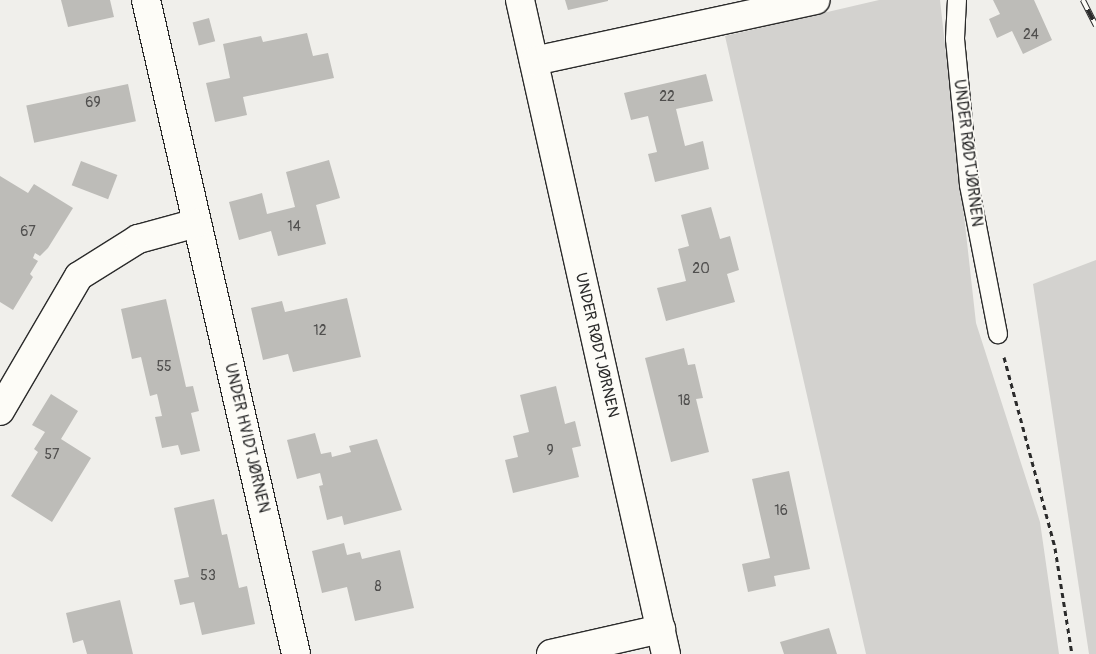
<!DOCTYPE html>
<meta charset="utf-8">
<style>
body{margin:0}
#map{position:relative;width:1096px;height:654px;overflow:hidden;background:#f0efeb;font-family:Pangolin,sans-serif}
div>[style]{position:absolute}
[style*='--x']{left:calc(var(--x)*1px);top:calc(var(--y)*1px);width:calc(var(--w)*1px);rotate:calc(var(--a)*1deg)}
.green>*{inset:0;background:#d3d2cf}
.building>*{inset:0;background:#bdbcb8;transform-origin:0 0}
.path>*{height:3px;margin-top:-1.5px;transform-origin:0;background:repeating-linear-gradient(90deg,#2b2b2b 0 5px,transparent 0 9px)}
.roads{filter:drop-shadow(1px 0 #2b2b2b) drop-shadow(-1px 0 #2b2b2b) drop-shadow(0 1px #2b2b2b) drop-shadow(0 -1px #2b2b2b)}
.service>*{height:18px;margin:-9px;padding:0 9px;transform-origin:9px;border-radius:9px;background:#fdfcf7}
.minor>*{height:28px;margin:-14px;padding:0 14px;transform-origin:14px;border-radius:14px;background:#fdfcf7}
.rail>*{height:5.5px;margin-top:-2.75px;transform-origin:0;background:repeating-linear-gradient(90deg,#fdfcf7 0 11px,#2b2b2b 0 22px);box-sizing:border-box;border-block:1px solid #2b2b2b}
span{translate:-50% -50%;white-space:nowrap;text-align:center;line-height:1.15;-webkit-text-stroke:4px #fdfcf7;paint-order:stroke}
.number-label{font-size:14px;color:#504f4e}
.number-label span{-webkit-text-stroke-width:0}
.street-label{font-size:16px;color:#2b2b2b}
</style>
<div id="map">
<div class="green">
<i style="clip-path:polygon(879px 0,940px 0,976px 323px,1040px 522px,1059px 654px,866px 654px,725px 36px)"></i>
<i style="clip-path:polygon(1096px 260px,1096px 654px,1089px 654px,1033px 284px)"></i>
</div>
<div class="building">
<i style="clip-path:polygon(61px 0,110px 0,114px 17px,68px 27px)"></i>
<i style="clip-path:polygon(565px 0,608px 0,608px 1px,568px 10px)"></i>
<i style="clip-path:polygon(993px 0,1034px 0,1052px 40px,1023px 54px,1012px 31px,997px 38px,989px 19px,1000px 14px)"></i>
<i style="left:209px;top:18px;width:24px;height:17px;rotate:75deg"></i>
<i style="clip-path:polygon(307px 33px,313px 56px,328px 53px,334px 78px,243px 97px,247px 115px,215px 122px,206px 83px,230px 78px,223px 44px,261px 36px,263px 42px)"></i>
<i style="clip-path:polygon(706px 74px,713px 101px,676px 109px,685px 146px,703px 141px,709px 169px,655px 182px,648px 154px,657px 152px,648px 116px,631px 120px,624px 93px)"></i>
<i style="left:128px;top:84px;width:38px;height:104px;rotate:78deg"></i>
<i style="clip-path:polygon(329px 160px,340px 198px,316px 205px,326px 244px,278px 256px,271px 231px,239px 240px,229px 202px,262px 193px,267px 214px,295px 207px,286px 172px)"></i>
<i style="left:81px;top:161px;width:39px;height:26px;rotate:21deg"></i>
<i style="clip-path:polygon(0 176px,28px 193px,34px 184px,73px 208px,48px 248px,40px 256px,35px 253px,33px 258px,38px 261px,30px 274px,33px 277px,13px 310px,0 302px)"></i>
<i style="clip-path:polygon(711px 207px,720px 239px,730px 236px,739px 270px,727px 274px,735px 302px,666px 321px,657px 288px,686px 281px,678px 249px,689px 246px,681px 215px)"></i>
<i style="clip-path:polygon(347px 298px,361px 357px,293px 372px,288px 354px,263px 360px,251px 308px,282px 301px,285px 312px)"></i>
<i style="clip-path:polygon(166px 299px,186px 387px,193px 386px,199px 411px,191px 413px,200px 451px,181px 455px,178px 445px,162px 448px,155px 417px,162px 416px,157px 394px,150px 396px,141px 357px,132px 359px,121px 309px)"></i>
<i style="clip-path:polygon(684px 348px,688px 365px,695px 364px,703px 398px,696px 399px,709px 452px,671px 462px,645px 358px)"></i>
<i style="clip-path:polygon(556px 386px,565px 424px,575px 421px,581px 446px,572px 448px,579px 477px,513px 493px,505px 460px,518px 457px,513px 436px,529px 432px,520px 395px)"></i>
<i style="clip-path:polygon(51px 394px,78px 411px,61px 439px,91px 458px,52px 522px,11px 496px,38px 452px,34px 449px,45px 432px,32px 425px)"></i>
<i style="clip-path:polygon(315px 433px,321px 454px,331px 452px,332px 457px,351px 452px,349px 446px,377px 439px,402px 510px,344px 525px,342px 516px,327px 520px,319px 486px,323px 485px,320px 473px,297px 479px,287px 440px)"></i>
<i style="clip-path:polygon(789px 471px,810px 569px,774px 576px,776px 586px,748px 592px,742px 564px,770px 558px,752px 479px)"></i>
<i style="clip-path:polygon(214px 499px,222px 535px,227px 534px,239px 588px,247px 586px,255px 624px,202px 635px,194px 602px,180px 605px,174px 580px,189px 577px,174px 508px)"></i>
<i style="clip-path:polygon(344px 543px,347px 555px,360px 552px,362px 559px,400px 550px,414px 608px,355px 621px,347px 587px,322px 593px,312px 551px)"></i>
<i style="clip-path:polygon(120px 600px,133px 654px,87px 654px,83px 640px,73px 643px,66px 613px)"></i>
<i style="clip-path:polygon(829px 628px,837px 654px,784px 654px,780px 642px)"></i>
</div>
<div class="path">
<i style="--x:1004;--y:357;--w:198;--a:75"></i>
<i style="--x:1055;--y:548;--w:107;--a:80.9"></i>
</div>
<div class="roads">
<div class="service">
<i style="--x:957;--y:0;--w:39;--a:93"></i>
<i style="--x:955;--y:39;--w:147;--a:84.5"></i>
<i style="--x:969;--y:185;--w:152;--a:79"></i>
</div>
<div class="minor">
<i style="--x:146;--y:0;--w:671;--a:77.08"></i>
<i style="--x:520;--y:0;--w:670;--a:77.42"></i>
<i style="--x:534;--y:61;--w:288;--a:-12.2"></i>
<i style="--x:0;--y:411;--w:156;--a:-59.7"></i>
<i style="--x:79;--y:276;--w:70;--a:-32.1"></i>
<i style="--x:138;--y:239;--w:61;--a:-15.2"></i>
<i style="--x:551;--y:654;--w:113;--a:-12.8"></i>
</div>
</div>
<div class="rail">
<i style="--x:1083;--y:0;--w:29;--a:63"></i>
</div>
<div class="number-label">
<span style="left:1031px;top:35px">24</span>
<span style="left:667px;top:97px">22</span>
<span style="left:93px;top:103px">69</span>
<span style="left:294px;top:227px">14</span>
<span style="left:28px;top:232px">67</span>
<span style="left:701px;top:269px">20</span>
<span style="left:320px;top:331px">12</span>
<span style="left:164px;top:367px">55</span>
<span style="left:684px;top:401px">18</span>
<span style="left:550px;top:451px">9</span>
<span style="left:52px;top:455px">57</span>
<span style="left:781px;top:511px">16</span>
<span style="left:208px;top:576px">53</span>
<span style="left:378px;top:587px">8</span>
</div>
<div class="street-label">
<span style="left:968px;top:153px;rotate:83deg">UNDER RØDTJØRNEN</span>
<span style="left:597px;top:345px;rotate:77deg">UNDER RØDTJØRNEN</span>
<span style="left:247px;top:438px;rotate:77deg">UNDER HVIDTJØRNEN</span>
</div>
</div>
